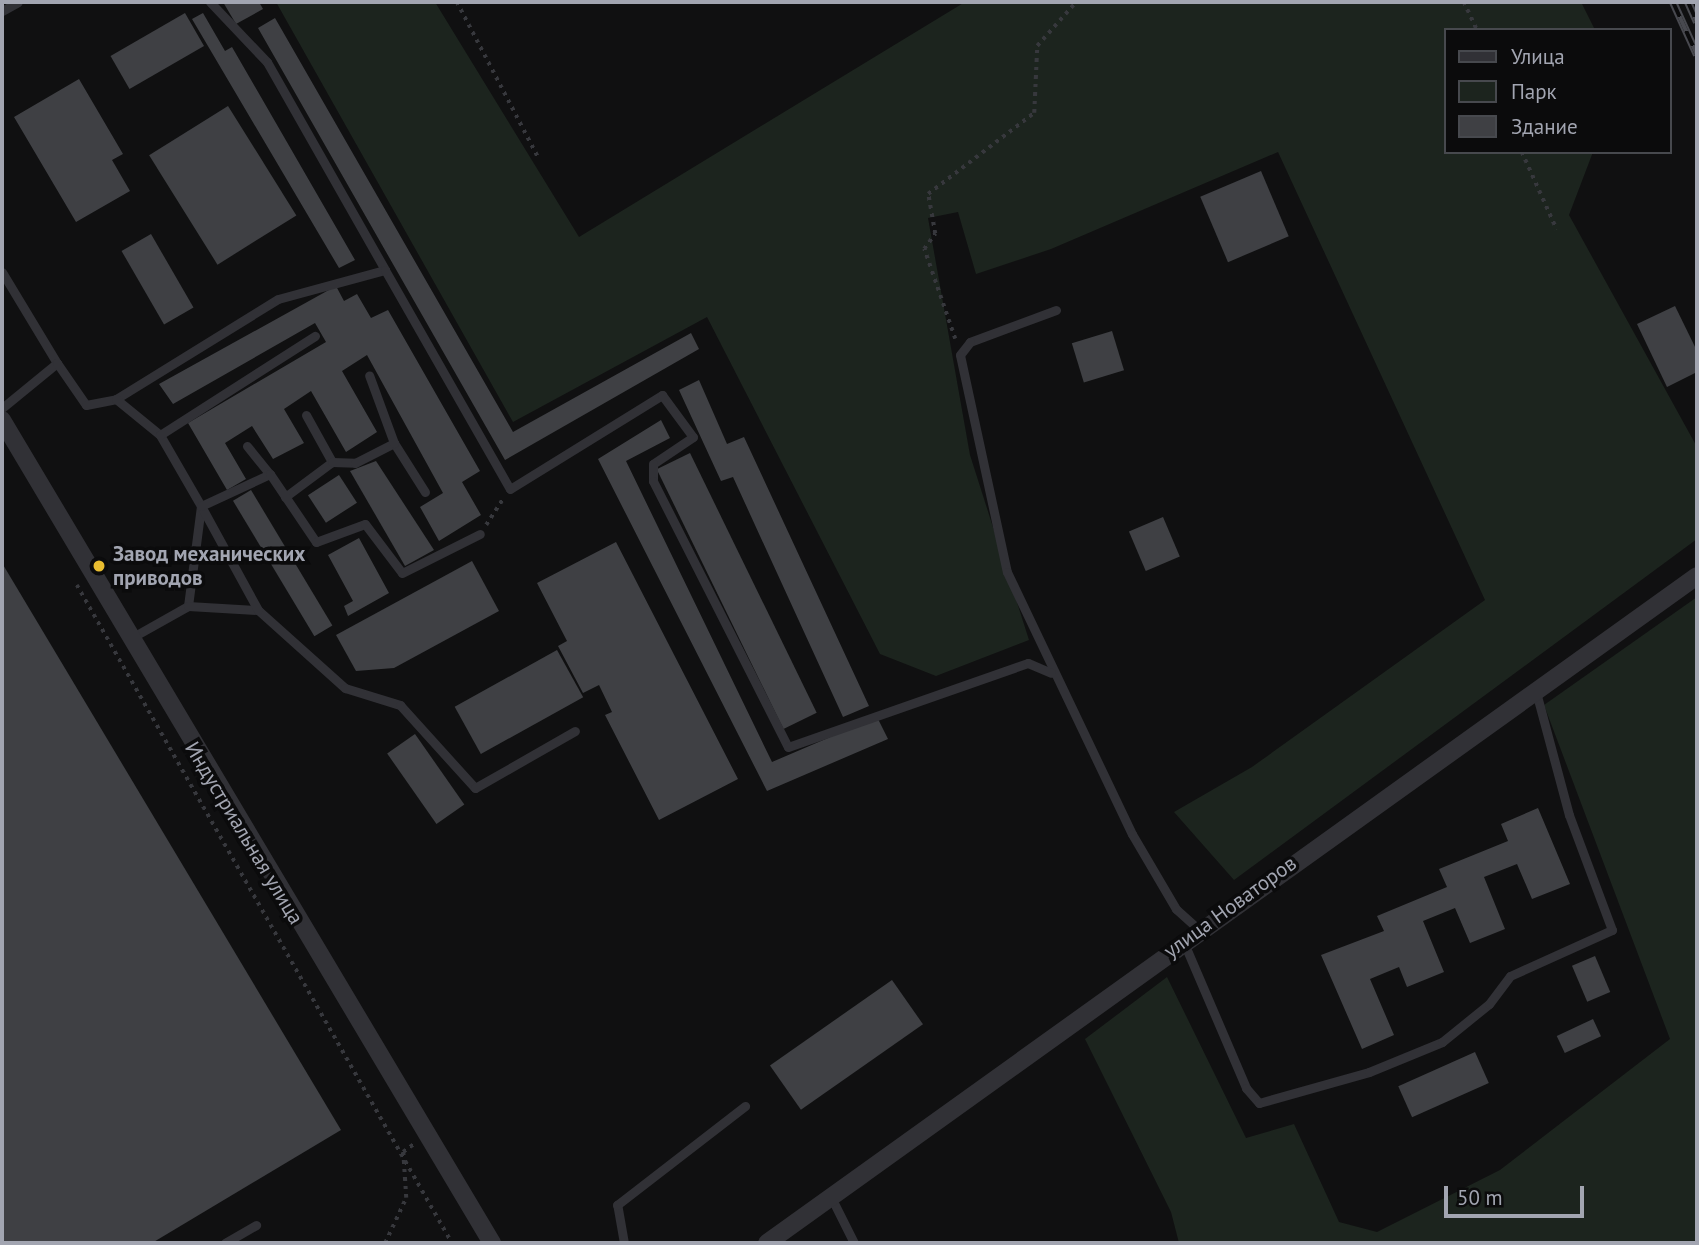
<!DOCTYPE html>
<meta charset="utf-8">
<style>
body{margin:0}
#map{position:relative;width:1699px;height:1245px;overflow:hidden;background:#101011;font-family:"PT Sans",sans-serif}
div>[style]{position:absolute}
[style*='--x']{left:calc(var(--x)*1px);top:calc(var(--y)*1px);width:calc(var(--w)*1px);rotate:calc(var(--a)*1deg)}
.green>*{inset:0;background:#1c241e}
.building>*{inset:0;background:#3f4044;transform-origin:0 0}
.path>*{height:3.5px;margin-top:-1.75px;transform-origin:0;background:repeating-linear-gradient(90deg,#37383d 0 3.5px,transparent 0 8.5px)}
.lane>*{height:9px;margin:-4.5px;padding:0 4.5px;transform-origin:4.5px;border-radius:4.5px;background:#313136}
.street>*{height:18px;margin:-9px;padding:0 9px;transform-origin:9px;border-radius:9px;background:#313136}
.rail>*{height:8px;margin-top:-4px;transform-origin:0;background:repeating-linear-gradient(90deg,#0b0b0c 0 16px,#48494f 0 32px);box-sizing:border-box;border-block:2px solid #48494f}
.dots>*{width:19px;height:19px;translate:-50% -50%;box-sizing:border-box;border:4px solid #0b0b0c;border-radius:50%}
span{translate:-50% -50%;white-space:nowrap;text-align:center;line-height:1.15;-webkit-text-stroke:7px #0b0b0c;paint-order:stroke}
.poi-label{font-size:21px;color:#a2a5b1;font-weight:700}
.left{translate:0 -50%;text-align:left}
.street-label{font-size:21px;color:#a2a5b1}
.frame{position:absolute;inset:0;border:4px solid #a2a5b1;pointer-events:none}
.legend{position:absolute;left:1444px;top:28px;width:228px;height:126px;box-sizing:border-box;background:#0b0b0c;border:2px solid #47494e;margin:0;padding:9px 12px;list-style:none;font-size:21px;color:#a2a5b1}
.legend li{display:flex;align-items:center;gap:14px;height:35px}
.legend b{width:35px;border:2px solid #47494e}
.scale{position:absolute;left:1444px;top:1186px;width:140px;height:32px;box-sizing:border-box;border:4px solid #a2a5b1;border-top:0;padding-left:9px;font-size:21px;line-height:24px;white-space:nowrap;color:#a2a5b1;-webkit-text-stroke:5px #0b0b0c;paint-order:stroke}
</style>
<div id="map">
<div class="green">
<i style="clip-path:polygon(276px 2px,435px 2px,579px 237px,965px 2px,1581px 2px,1595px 30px,1445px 30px,1445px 152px,1593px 152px,1569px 215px,1697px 447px,1697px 539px,1234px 880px,1174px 812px,1252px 767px,1485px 600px,1278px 152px,1051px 249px,976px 274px,958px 212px,928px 218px,970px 455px,1029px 640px,936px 676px,880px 654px,707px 317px,513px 422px)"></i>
<i style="clip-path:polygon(1697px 597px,1697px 1243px,1179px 1243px,1171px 1212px,1085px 1039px,1167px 977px,1246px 1138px,1294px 1124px,1339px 1222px,1377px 1232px,1500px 1170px,1670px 1039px,1544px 705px)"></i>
</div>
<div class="building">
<i style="clip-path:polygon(223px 2px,259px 2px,263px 9px,236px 24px)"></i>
<i style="left:185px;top:13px;width:38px;height:86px;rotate:60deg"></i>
<i style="clip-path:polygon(203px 13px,225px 51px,232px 47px,355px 260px,339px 268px,192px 19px)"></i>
<i style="clip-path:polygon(275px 18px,513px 432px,691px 333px,699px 349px,505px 460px,258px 28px)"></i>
<i style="clip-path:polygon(79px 79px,123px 154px,112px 160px,130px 191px,76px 222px,14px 117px)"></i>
<i style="left:228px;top:106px;width:129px;height:93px;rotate:58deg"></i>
<i style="left:1261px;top:171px;width:71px;height:66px;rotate:67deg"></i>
<i style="left:151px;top:234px;width:85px;height:34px;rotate:60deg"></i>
<i style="clip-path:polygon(336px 286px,344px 301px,357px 294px,371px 318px,388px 310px,480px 471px,462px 482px,481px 515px,439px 541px,420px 507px,443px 493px,367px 355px,342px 371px,377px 432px,346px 452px,311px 391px,284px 409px,304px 443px,273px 459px,252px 426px,225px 443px,246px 479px,227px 490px,188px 423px,326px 342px,315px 323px,173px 404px,159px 384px)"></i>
<i style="clip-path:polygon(1675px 306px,1697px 351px,1697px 372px,1667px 387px,1637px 324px)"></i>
<i style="left:1112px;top:331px;width:41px;height:42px;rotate:73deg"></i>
<i style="clip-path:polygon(699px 380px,727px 444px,744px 437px,869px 706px,843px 717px,733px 477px,721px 481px,679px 390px)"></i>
<i style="clip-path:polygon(661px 420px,670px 438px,626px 461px,772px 762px,877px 717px,888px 739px,767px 791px,598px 459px)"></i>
<i style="left:690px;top:453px;width:289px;height:37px;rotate:64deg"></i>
<i style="clip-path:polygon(376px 461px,434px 550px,405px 566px,350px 471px)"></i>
<i style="left:339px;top:475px;width:33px;height:37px;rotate:57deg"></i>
<i style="left:251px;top:490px;width:158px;height:21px;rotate:59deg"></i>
<i style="left:1163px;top:517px;width:43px;height:37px;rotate:67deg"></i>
<i style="clip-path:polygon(359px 538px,389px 593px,348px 616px,344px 606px,353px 601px,328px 555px)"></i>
<i style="clip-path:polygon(616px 542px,738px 779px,659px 820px,605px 715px,612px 712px,599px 685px,583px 693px,558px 646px,567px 641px,537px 583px)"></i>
<i style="clip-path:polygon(472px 561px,499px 611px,394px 668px,356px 671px,336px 635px)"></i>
<i style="clip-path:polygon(2px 563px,341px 1130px,152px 1243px,2px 1243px)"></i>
<i style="left:557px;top:650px;width:54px;height:117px;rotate:61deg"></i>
<i style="left:415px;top:734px;width:86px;height:34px;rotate:55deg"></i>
<i style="clip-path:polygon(1538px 808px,1570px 884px,1532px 899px,1517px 864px,1484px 877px,1505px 929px,1470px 943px,1455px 908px,1423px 921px,1444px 972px,1407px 987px,1399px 967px,1370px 979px,1394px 1035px,1362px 1049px,1321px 955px,1384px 931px,1377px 916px,1447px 887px,1439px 869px,1508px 841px,1501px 824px)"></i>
<i style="left:1595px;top:956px;width:39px;height:25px;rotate:67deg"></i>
<i style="left:892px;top:980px;width:54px;height:149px;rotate:55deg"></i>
<i style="left:1593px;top:1019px;width:19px;height:40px;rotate:65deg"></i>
<i style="left:1475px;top:1052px;width:34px;height:84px;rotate:66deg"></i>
</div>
<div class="path">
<i style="--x:457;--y:2;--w:175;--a:62.4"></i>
<i style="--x:1464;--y:2;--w:31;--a:65"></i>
<i style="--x:1522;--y:152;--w:85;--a:65.8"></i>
<i style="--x:955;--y:339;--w:95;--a:-109"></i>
<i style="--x:924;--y:249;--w:19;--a:-54"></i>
<i style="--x:935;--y:234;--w:41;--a:-99.9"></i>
<i style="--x:928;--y:194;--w:133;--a:-37.4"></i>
<i style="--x:1034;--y:113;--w:67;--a:-87.4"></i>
<i style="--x:1037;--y:46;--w:59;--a:-48.4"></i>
<i style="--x:486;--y:525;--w:31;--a:-57"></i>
<i style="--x:77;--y:585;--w:757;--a:60.32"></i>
<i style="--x:385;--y:1243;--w:50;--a:-65"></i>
<i style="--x:406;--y:1198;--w:46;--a:-93.7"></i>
<i style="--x:403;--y:1152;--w:14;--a:-36"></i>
</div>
<div class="lane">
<i style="--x:210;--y:2;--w:83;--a:46.5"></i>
<i style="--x:267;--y:62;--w:239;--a:60.4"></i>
<i style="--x:2;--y:11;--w:18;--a:-29"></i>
<i style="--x:2;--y:272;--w:106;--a:58.9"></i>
<i style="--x:57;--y:363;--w:71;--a:140.7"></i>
<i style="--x:1056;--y:310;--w:92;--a:159.6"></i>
<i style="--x:970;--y:342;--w:16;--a:128"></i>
<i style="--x:960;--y:355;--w:222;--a:77.8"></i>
<i style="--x:1007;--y:572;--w:290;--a:64.5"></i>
<i style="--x:1132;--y:834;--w:87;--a:59.6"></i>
<i style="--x:1176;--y:909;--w:31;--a:42"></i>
<i style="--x:57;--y:363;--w:51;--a:55.4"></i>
<i style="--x:86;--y:405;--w:31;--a:-11"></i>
<i style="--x:116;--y:399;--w:190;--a:-31.7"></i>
<i style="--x:278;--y:299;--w:111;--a:-15.2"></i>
<i style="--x:385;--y:270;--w:252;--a:60.3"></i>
<i style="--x:510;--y:489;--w:179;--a:-31.7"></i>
<i style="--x:662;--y:395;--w:52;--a:53.6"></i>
<i style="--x:693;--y:437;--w:48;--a:146"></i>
<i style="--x:653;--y:464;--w:17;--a:90"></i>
<i style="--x:653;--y:481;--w:298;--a:63.1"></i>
<i style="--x:788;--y:747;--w:254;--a:-19.3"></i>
<i style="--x:1028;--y:663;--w:25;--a:23"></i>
<i style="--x:116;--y:399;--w:57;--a:39.3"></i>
<i style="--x:160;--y:435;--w:82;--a:60"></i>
<i style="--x:201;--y:506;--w:101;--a:97.4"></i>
<i style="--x:188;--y:606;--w:65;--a:150.7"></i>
<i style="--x:306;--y:415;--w:54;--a:61"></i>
<i style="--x:160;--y:435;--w:184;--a:-32.6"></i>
<i style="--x:394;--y:443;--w:58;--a:57.7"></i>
<i style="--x:247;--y:446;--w:36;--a:51"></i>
<i style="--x:285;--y:497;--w:59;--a:-36.7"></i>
<i style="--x:332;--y:462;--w:23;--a:2"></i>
<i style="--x:355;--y:463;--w:44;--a:-27.1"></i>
<i style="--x:394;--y:443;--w:72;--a:-110.2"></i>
<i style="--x:188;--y:606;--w:70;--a:3.3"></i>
<i style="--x:258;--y:610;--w:117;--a:41.9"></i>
<i style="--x:345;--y:688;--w:58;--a:17.2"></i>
<i style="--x:400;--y:705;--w:112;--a:47.9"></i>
<i style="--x:475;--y:788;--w:115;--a:-29.7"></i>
<i style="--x:258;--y:610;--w:119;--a:-118.7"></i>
<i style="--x:201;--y:506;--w:76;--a:-24.9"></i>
<i style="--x:270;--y:474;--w:82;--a:55.9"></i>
<i style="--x:316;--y:542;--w:52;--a:-20.2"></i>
<i style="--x:365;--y:524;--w:61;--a:52.9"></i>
<i style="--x:402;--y:573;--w:87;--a:-26.6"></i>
<i style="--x:1184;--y:943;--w:158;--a:66.8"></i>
<i style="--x:1246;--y:1088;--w:20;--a:49"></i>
<i style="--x:1259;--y:1103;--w:114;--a:-15.7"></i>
<i style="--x:1369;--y:1072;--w:79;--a:-22.3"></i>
<i style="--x:1442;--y:1042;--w:60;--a:-39"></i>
<i style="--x:1489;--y:1004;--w:35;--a:-53"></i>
<i style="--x:1510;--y:976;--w:112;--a:-24.3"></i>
<i style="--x:1612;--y:930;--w:123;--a:-110.5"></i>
<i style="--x:1569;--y:815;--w:127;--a:-105"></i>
<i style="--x:831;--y:1197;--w:51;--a:63.4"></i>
<i style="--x:225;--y:1243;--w:36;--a:-30"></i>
<i style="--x:624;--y:1243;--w:39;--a:-100"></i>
<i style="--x:617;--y:1205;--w:162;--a:-37.7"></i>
</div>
<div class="street">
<i style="--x:2;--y:420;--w:958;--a:59.23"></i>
<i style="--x:767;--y:1243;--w:1144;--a:-35.65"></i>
</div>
<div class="rail">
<i style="--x:1673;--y:2;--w:58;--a:65.6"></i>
<i style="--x:1688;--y:2;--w:22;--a:66"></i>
</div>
<div class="dots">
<i style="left:99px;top:566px;background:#e9bd30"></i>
</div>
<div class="poi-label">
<span class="left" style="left:113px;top:566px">Завод механических<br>приводов</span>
</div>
<div class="street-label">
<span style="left:244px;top:833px;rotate:59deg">Индустриальная улица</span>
<span style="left:1230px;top:907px;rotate:-36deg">улица Новаторов</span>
</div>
<div class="frame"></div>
<ul class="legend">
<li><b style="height:9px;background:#313136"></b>Улица</li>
<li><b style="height:19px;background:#1c241e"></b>Парк</li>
<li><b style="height:19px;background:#3f4044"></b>Здание</li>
</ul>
<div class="scale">50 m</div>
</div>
